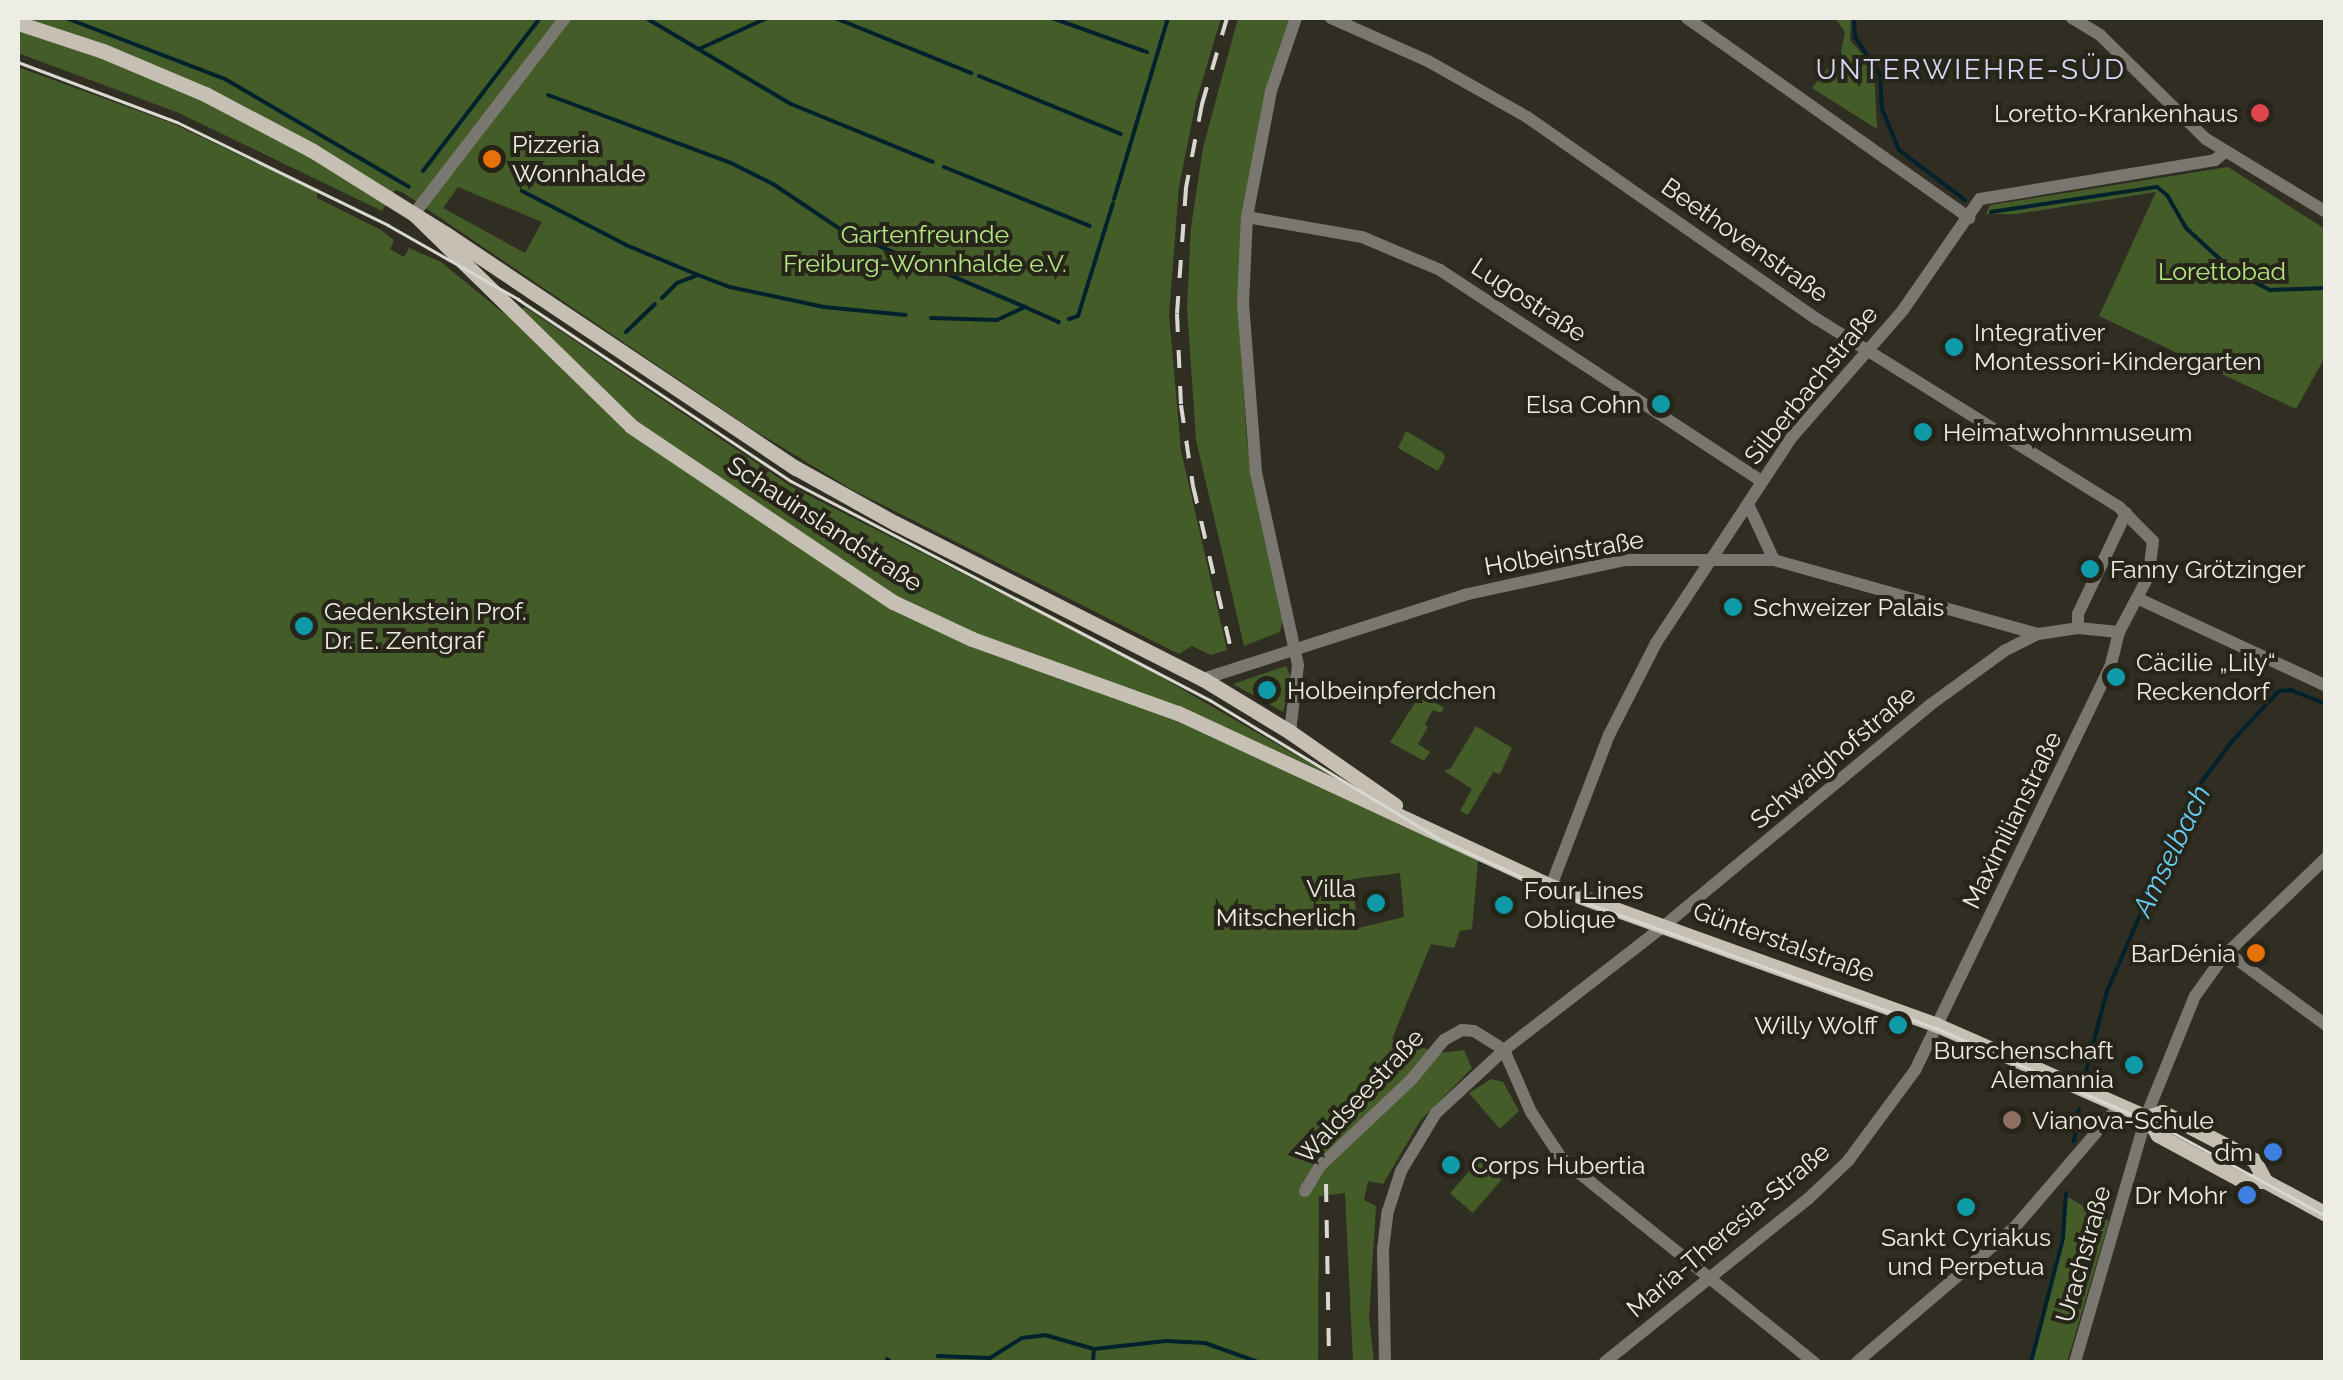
<!DOCTYPE html>
<meta charset="utf-8">
<style>
body{margin:0}
#map{position:relative;width:2343px;height:1380px;overflow:hidden;background:#302e22;font-family:Raleway,sans-serif}
div>[style]{position:absolute}
[style*='--x']{left:calc(var(--x)*1px);top:calc(var(--y)*1px);width:calc(var(--w)*1px);rotate:calc(var(--a)*1deg)}
.green>*{inset:0;background:#445d28;transform-origin:0 0}
.stream>*{height:4px;margin:-2px;padding:0 2px;transform-origin:2px;border-radius:2px;background:#01212d}
.minor>*{height:12px;margin:-6px;padding:0 6px;transform-origin:6px;border-radius:6px;background:#7a7771}
.major>*{height:15px;margin:-7.5px;padding:0 7.5px;transform-origin:7.5px;border-radius:7.5px;background:#c6c0b4}
.tram>*{height:2.5px;margin:-1.25px;padding:0 1.25px;transform-origin:1.25px;border-radius:1.25px;background:#d9d8d0}
.rail>*{height:4px;margin-top:-2px;transform-origin:0;background:repeating-linear-gradient(90deg,#d9d8d0 0 18px,transparent 0 36px)}
.dots>*{width:28px;height:28px;translate:-50% -50%;box-sizing:border-box;border:5px solid #272419;border-radius:50%}
span{translate:-50% -50%;white-space:nowrap;text-align:center;line-height:1.15;-webkit-text-stroke:8px #272419;paint-order:stroke}
.poi-label{font-size:25px;color:#eeede5}
.right{translate:-100% -50%;text-align:right}
.left{translate:0 -50%;text-align:left}
.park-label{font-size:25px;color:#b4e682}
.street-label{font-size:25px;color:#eeede5}
.neighbourhood-label{font-size:28px;color:#d6d7f4;letter-spacing:2.5px}
.water-label{font-size:28px;color:#67cff7;font-style:italic}
.frame{position:absolute;inset:0;border:20px solid #eeede5;pointer-events:none}
</style>
<div id="map">
<div class="green">
<i style="clip-path:polygon(evenodd,18px 18px,1221px 18px,1196px 102px,1179px 186px,1169px 315px,1181px 451px,1227px 650px,1211px 655px,1192px 646px,1179px 654px,851px 489px,747px 426px,402px 192px,395px 190px,382px 211px,179px 113px,18px 53px,18px 18px,458px 187px,542px 222px,525px 253px,443px 208px,458px 187px)"></i>
<i style="clip-path:polygon(1238px 18px,1290px 18px,1267px 89px,1238px 307px,1247px 443px,1283px 618px,1280px 632px,1244px 646px,1196px 440px,1187px 308px,1191px 227px,1203px 148px)"></i>
<i style="clip-path:polygon(1835px 18px,1851px 18px,1850px 40px,1874px 68px,1877px 129px,1812px 88px,1841px 52px,1845px 32px)"></i>
<i style="clip-path:polygon(evenodd,18px 67px,174px 124px,317px 192px,317px 198px,381px 230px,394px 240px,390px 249px,404px 257px,409px 248px,441px 262px,507px 316px,525px 307px,792px 487px,1121px 654px,1478px 860px,1472px 929px,1460px 931px,1454px 948px,1431px 944px,1392px 1039px,1441px 1053px,1464px 1050px,1472px 1068px,1420px 1121px,1383px 1184px,1368px 1181px,1364px 1200px,1376px 1206px,1369px 1317px,1374px 1362px,1353px 1362px,1345px 1193px,1319px 1196px,1318px 1362px,18px 1362px,18px 67px,1400px 873px,1404px 917px,1358px 928px,1352px 879px,1400px 873px)"></i>
<i style="clip-path:polygon(2228px 167px,2325px 229px,2325px 357px,2296px 409px,2099px 316px,2156px 192px,2017px 214px,1986px 214px,1990px 205px)"></i>
<i style="clip-path:polygon(1406px 431px,1443px 453px,1445px 458px,1438px 471px,1398px 448px)"></i>
<i style="clip-path:polygon(1286px 666px,1292px 680px,1283px 712px,1233px 684px)"></i>
<i style="clip-path:polygon(1418px 698px,1428px 698px,1444px 708px,1441px 713px,1433px 710px,1425px 724px,1428px 727px,1418px 744px,1430px 752px,1424px 761px,1390px 742px)"></i>
<i style="clip-path:polygon(1476px 726px,1512px 748px,1500px 774px,1493px 772px,1468px 815px,1460px 811px,1472px 789px,1444px 771px,1451px 768px)"></i>
<i style="clip-path:polygon(1491px 1079px,1503px 1082px,1519px 1111px,1500px 1129px,1469px 1093px)"></i>
<i style="left:1479px;top:1160px;width:30px;height:44px;rotate:41deg"></i>
<i style="clip-path:polygon(2066px 1196px,2109px 1221px,2067px 1362px,2030px 1362px,2061px 1237px)"></i>
</div>
<div class="stream">
<i style="--x:66;--y:18;--w:170;--a:21"></i>
<i style="--x:225;--y:79;--w:213;--a:30.4"></i>
<i style="--x:646;--y:18;--w:169;--a:30.7"></i>
<i style="--x:791;--y:104;--w:153;--a:22.2"></i>
<i style="--x:835;--y:18;--w:147;--a:22"></i>
<i style="--x:1052;--y:18;--w:101;--a:19.7"></i>
<i style="--x:1854;--y:18;--w:19;--a:87"></i>
<i style="--x:1855;--y:37;--w:45;--a:56"></i>
<i style="--x:1880;--y:74;--w:35;--a:87"></i>
<i style="--x:1882;--y:109;--w:44;--a:67.5"></i>
<i style="--x:1899;--y:150;--w:83;--a:37.1"></i>
<i style="--x:699;--y:49;--w:75;--a:-24.5"></i>
<i style="--x:979;--y:76;--w:153;--a:22.2"></i>
<i style="--x:548;--y:95;--w:195;--a:20.4"></i>
<i style="--x:731;--y:163;--w:47;--a:26.6"></i>
<i style="--x:773;--y:184;--w:84;--a:33.9"></i>
<i style="--x:843;--y:231;--w:60;--a:22.7"></i>
<i style="--x:944;--y:167;--w:157;--a:22"></i>
<i style="--x:423;--y:171;--w:193;--a:-52.6"></i>
<i style="--x:522;--y:191;--w:117;--a:27.4"></i>
<i style="--x:626;--y:245;--w:78;--a:22.6"></i>
<i style="--x:1114;--y:199;--w:189;--a:-73.4"></i>
<i style="--x:1991;--y:212;--w:168;--a:-8.6"></i>
<i style="--x:2157;--y:187;--w:13;--a:39"></i>
<i style="--x:2167;--y:195;--w:39;--a:60"></i>
<i style="--x:2187;--y:229;--w:62;--a:42.4"></i>
<i style="--x:2233;--y:271;--w:42;--a:27.2"></i>
<i style="--x:2270;--y:290;--w:56;--a:-2"></i>
<i style="--x:905;--y:256;--w:130;--a:23"></i>
<i style="--x:662;--y:298;--w:21;--a:-45"></i>
<i style="--x:677;--y:283;--w:22;--a:-21"></i>
<i style="--x:698;--y:275;--w:34;--a:21"></i>
<i style="--x:730;--y:287;--w:96;--a:12"></i>
<i style="--x:824;--y:307;--w:82;--a:5.6"></i>
<i style="--x:931;--y:318;--w:66;--a:1.7"></i>
<i style="--x:997;--y:320;--w:31;--a:-25"></i>
<i style="--x:1025;--y:307;--w:37;--a:24"></i>
<i style="--x:1069;--y:319;--w:9;--a:-18"></i>
<i style="--x:1078;--y:316;--w:118;--a:-72.8"></i>
<i style="--x:626;--y:332;--w:40;--a:-44"></i>
<i style="--x:2085;--y:1075;--w:87;--a:-75.3"></i>
<i style="--x:2107;--y:991;--w:217;--a:-66.4"></i>
<i style="--x:2194;--y:792;--w:65;--a:-53.1"></i>
<i style="--x:2233;--y:740;--w:67;--a:-46.8"></i>
<i style="--x:2279;--y:691;--w:12;--a:-5"></i>
<i style="--x:2291;--y:690;--w:38;--a:22"></i>
<i style="--x:2074;--y:1141;--w:32;--a:-81"></i>
<i style="--x:938;--y:1356;--w:52;--a:2.2"></i>
<i style="--x:990;--y:1358;--w:38;--a:-32"></i>
<i style="--x:1022;--y:1338;--w:23;--a:-7"></i>
<i style="--x:1045;--y:1335;--w:51;--a:15.9"></i>
<i style="--x:1094;--y:1349;--w:72;--a:-6.3"></i>
<i style="--x:1166;--y:1341;--w:39;--a:3"></i>
<i style="--x:1205;--y:1343;--w:56;--a:19.7"></i>
<i style="--x:887;--y:1359;--w:5;--a:37"></i>
<i style="--x:1093;--y:1362;--w:13;--a:-86"></i>
<i style="--x:2031;--y:1362;--w:128;--a:-75.5"></i>
<i style="--x:2063;--y:1238;--w:45;--a:-86.2"></i>
</div>
<div class="minor">
<i style="--x:1331;--y:18;--w:106;--a:23.9"></i>
<i style="--x:1428;--y:61;--w:114;--a:29.5"></i>
<i style="--x:1527;--y:117;--w:353;--a:34.9"></i>
<i style="--x:1817;--y:319;--w:356;--a:31.9"></i>
<i style="--x:2119;--y:507;--w:48;--a:45"></i>
<i style="--x:2153;--y:541;--w:34;--a:97"></i>
<i style="--x:2149;--y:575;--w:64;--a:117.8"></i>
<i style="--x:2119;--y:632;--w:36;--a:104"></i>
<i style="--x:2110;--y:667;--w:446;--a:115.8"></i>
<i style="--x:1916;--y:1069;--w:114;--a:126.5"></i>
<i style="--x:1848;--y:1161;--w:54;--a:136.5"></i>
<i style="--x:1809;--y:1198;--w:262;--a:141.2"></i>
<i style="--x:1687;--y:18;--w:346;--a:35.3"></i>
<i style="--x:2072;--y:18;--w:33;--a:31"></i>
<i style="--x:2100;--y:35;--w:148;--a:44.5"></i>
<i style="--x:2206;--y:139;--w:140;--a:31.3"></i>
<i style="--x:414;--y:214;--w:247;--a:-52.4"></i>
<i style="--x:1247;--y:217;--w:117;--a:9.9"></i>
<i style="--x:1362;--y:237;--w:85;--a:22.9"></i>
<i style="--x:1440;--y:270;--w:384;--a:33.3"></i>
<i style="--x:1748;--y:504;--w:62;--a:65.1"></i>
<i style="--x:2139;--y:599;--w:206;--a:24.9"></i>
<i style="--x:2078;--y:628;--w:14;--a:-90"></i>
<i style="--x:2078;--y:614;--w:112;--a:-64.6"></i>
<i style="--x:1203;--y:679;--w:278;--a:-17.8"></i>
<i style="--x:1468;--y:594;--w:161;--a:-12.2"></i>
<i style="--x:1625;--y:560;--w:149;--a:0"></i>
<i style="--x:1774;--y:560;--w:274;--a:15.7"></i>
<i style="--x:2038;--y:634;--w:40;--a:-8.5"></i>
<i style="--x:2078;--y:628;--w:41;--a:5.6"></i>
<i style="--x:1290;--y:732;--w:67;--a:-83.2"></i>
<i style="--x:1298;--y:665;--w:198;--a:-102.3"></i>
<i style="--x:1256;--y:472;--w:169;--a:-94.4"></i>
<i style="--x:1243;--y:304;--w:87;--a:-87.4"></i>
<i style="--x:1247;--y:217;--w:128;--a:-79.2"></i>
<i style="--x:1271;--y:91;--w:77;--a:-71.1"></i>
<i style="--x:1551;--y:886;--w:162;--a:-69"></i>
<i style="--x:1609;--y:735;--w:103;--a:-62.9"></i>
<i style="--x:1656;--y:643;--w:247;--a:-56.6"></i>
<i style="--x:1792;--y:437;--w:169;--a:-48.8"></i>
<i style="--x:1903;--y:310;--w:135;--a:-55.3"></i>
<i style="--x:1980;--y:199;--w:238;--a:-9.4"></i>
<i style="--x:2215;--y:160;--w:14;--a:-39"></i>
<i style="--x:2228;--y:953;--w:122;--a:36.3"></i>
<i style="--x:1305;--y:1191;--w:29;--a:-59"></i>
<i style="--x:1320;--y:1166;--w:125;--a:-43.4"></i>
<i style="--x:1411;--y:1080;--w:52;--a:-50.5"></i>
<i style="--x:1444;--y:1040;--w:21;--a:-29"></i>
<i style="--x:1462;--y:1030;--w:12;--a:5"></i>
<i style="--x:1474;--y:1031;--w:36;--a:32"></i>
<i style="--x:1504;--y:1050;--w:68;--a:66.5"></i>
<i style="--x:1531;--y:1112;--w:56;--a:56.6"></i>
<i style="--x:1562;--y:1159;--w:324;--a:38.9"></i>
<i style="--x:1385;--y:1362;--w:113;--a:-91"></i>
<i style="--x:1383;--y:1249;--w:38;--a:-83"></i>
<i style="--x:1388;--y:1211;--w:42;--a:-72"></i>
<i style="--x:1401;--y:1171;--w:68;--a:-58.9"></i>
<i style="--x:1436;--y:1113;--w:93;--a:-42.8"></i>
<i style="--x:1504;--y:1050;--w:204;--a:-37.8"></i>
<i style="--x:1665;--y:925;--w:344;--a:-39.7"></i>
<i style="--x:1930;--y:705;--w:92;--a:-36.1"></i>
<i style="--x:2004;--y:651;--w:38;--a:-27"></i>
<i style="--x:1857;--y:1362;--w:208;--a:-40.5"></i>
<i style="--x:2015;--y:1227;--w:160;--a:-49.3"></i>
<i style="--x:2075;--y:1362;--w:258;--a:-73.8"></i>
<i style="--x:2147;--y:1114;--w:127;--a:-67.9"></i>
<i style="--x:2195;--y:996;--w:48;--a:-54.3"></i>
<i style="--x:2223;--y:957;--w:143;--a:-43.9"></i>
</div>
<div class="major">
<i style="--x:18;--y:23;--w:89;--a:18.2"></i>
<i style="--x:103;--y:51;--w:111;--a:22.9"></i>
<i style="--x:205;--y:94;--w:122;--a:27.8"></i>
<i style="--x:313;--y:151;--w:157;--a:32"></i>
<i style="--x:446;--y:234;--w:421;--a:33.8"></i>
<i style="--x:796;--y:468;--w:113;--a:29.1"></i>
<i style="--x:895;--y:523;--w:345;--a:26.9"></i>
<i style="--x:1203;--y:679;--w:102;--a:31.3"></i>
<i style="--x:1290;--y:732;--w:128;--a:34.8"></i>
<i style="--x:414;--y:214;--w:303;--a:44.3"></i>
<i style="--x:631;--y:426;--w:316;--a:33.9"></i>
<i style="--x:893;--y:602;--w:87;--a:25.1"></i>
<i style="--x:972;--y:639;--w:219;--a:19.8"></i>
<i style="--x:1178;--y:713;--w:411;--a:24.9"></i>
<i style="--x:1551;--y:886;--w:410;--a:19.8"></i>
<i style="--x:1937;--y:1025;--w:229;--a:23.7"></i>
<i style="--x:2147;--y:1117;--w:21;--a:59"></i>
<i style="--x:2158;--y:1135;--w:97;--a:28.4"></i>
<i style="--x:2243;--y:1181;--w:22;--a:0"></i>
<i style="--x:2147;--y:1117;--w:16;--a:-18"></i>
<i style="--x:2162;--y:1112;--w:104;--a:27.6"></i>
<i style="--x:2254;--y:1160;--w:24;--a:62"></i>
<i style="--x:2265;--y:1181;--w:69;--a:28.4"></i>
</div>
<div class="tram">
<i style="--x:18;--y:62;--w:170;--a:20.7"></i>
<i style="--x:177;--y:122;--w:235;--a:26"></i>
<i style="--x:388;--y:225;--w:150;--a:29.6"></i>
<i style="--x:518;--y:299;--w:328;--a:33.7"></i>
<i style="--x:791;--y:481;--w:473;--a:27.6"></i>
<i style="--x:1210;--y:700;--w:270;--a:31.2"></i>
<i style="--x:1441;--y:840;--w:120;--a:24.6"></i>
<i style="--x:1550;--y:890;--w:410;--a:19.7"></i>
<i style="--x:1936;--y:1028;--w:258;--a:23.8"></i>
<i style="--x:2172;--y:1132;--w:175;--a:28.6"></i>
</div>
<div class="rail">
<i style="--x:1227;--y:18;--w:90;--a:106.2"></i>
<i style="--x:1202;--y:104;--w:86;--a:100.8"></i>
<i style="--x:1186;--y:188;--w:126;--a:94.1"></i>
<i style="--x:1177;--y:314;--w:91;--a:87.5"></i>
<i style="--x:1181;--y:405;--w:82;--a:81.6"></i>
<i style="--x:1193;--y:486;--w:167;--a:76.9"></i>
<i style="--x:1326;--y:1184;--w:178;--a:89"></i>
</div>
<div class="dots">
<i style="left:2260px;top:113px;background:#e0444e"></i>
<i style="left:492px;top:159px;background:#e8710a"></i>
<i style="left:1954px;top:347px;background:#0f9aa8"></i>
<i style="left:1661px;top:404px;background:#0f9aa8"></i>
<i style="left:1923px;top:432px;background:#0f9aa8"></i>
<i style="left:2090px;top:569px;background:#0f9aa8"></i>
<i style="left:1733px;top:607px;background:#0f9aa8"></i>
<i style="left:304px;top:626px;background:#0f9aa8"></i>
<i style="left:2116px;top:677px;background:#0f9aa8"></i>
<i style="left:1267px;top:690px;background:#0f9aa8"></i>
<i style="left:1376px;top:903px;background:#0f9aa8"></i>
<i style="left:1504px;top:905px;background:#0f9aa8"></i>
<i style="left:2256px;top:953px;background:#e8710a"></i>
<i style="left:1898px;top:1025px;background:#0f9aa8"></i>
<i style="left:2134px;top:1065px;background:#0f9aa8"></i>
<i style="left:2012px;top:1120px;background:#8d6e63"></i>
<i style="left:2273px;top:1152px;background:#3f7fe0"></i>
<i style="left:1451px;top:1165px;background:#0f9aa8"></i>
<i style="left:2247px;top:1195px;background:#3f7fe0"></i>
<i style="left:1966px;top:1207px;background:#0f9aa8"></i>
</div>
<div class="poi-label">
<span class="right" style="left:2238px;top:113px">Loretto-Krankenhaus</span>
<span class="left" style="left:512px;top:159px">Pizzeria<br>Wonnhalde</span>
<span class="left" style="left:1974px;top:347px">Integrativer<br>Montessori-Kindergarten</span>
<span class="right" style="left:1641px;top:404px">Elsa Cohn</span>
<span class="left" style="left:1943px;top:432px">Heimatwohnmuseum</span>
<span class="left" style="left:2110px;top:569px">Fanny Grötzinger</span>
<span class="left" style="left:1753px;top:607px">Schweizer Palais</span>
<span class="left" style="left:324px;top:626px">Gedenkstein Prof.<br>Dr. E. Zentgraf</span>
<span class="left" style="left:2136px;top:677px">Cäcilie „Lily“<br>Reckendorf</span>
<span class="left" style="left:1287px;top:690px">Holbeinpferdchen</span>
<span class="right" style="left:1356px;top:903px">Villa<br>Mitscherlich</span>
<span class="left" style="left:1524px;top:905px">Four Lines<br>Oblique</span>
<span class="right" style="left:2236px;top:953px">BarDénia</span>
<span class="right" style="left:1878px;top:1025px">Willy Wolff</span>
<span class="right" style="left:2114px;top:1065px">Burschenschaft<br>Alemannia</span>
<span class="left" style="left:2032px;top:1120px">Vianova-Schule</span>
<span class="right" style="left:2253px;top:1152px">dm</span>
<span class="left" style="left:1471px;top:1165px">Corps Hubertia</span>
<span class="right" style="left:2227px;top:1195px">Dr Mohr</span>
<span style="left:1966px;top:1252px">Sankt Cyriakus<br>und Perpetua</span>
</div>
<div class="park-label">
<span style="left:925px;top:249px">Gartenfreunde<br>Freiburg-Wonnhalde e.V.</span>
<span style="left:2222px;top:271px">Lorettobad</span>
</div>
<div class="street-label">
<span style="left:1745px;top:240px;rotate:35deg">Beethovenstraße</span>
<span style="left:1529px;top:300px;rotate:33deg">Lugostraße</span>
<span style="left:1811px;top:385px;rotate:-51deg">Silberbachstraße</span>
<span style="left:825px;top:524px;rotate:33deg">Schauinslandstraße</span>
<span style="left:1564px;top:553px;rotate:-10deg">Holbeinstraße</span>
<span style="left:1833px;top:757px;rotate:-40deg">Schwaighofstraße</span>
<span style="left:2012px;top:820px;rotate:-64deg">Maximilianstraße</span>
<span style="left:1784px;top:942px;rotate:20deg">Günterstalstraße</span>
<span style="left:1360px;top:1096px;rotate:-47deg">Waldseestraße</span>
<span style="left:1728px;top:1230px;rotate:-40deg">Maria-Theresia-Straße</span>
<span style="left:2083px;top:1254px;rotate:-74deg">Urachstraße</span>
</div>
<div class="neighbourhood-label">
<span style="left:1971px;top:70px">UNTERWIEHRE-SÜD</span>
</div>
<div class="water-label">
<span style="left:2172px;top:851px;rotate:-64deg">Amselbach</span>
</div>
<div class="frame"></div>
</div>
